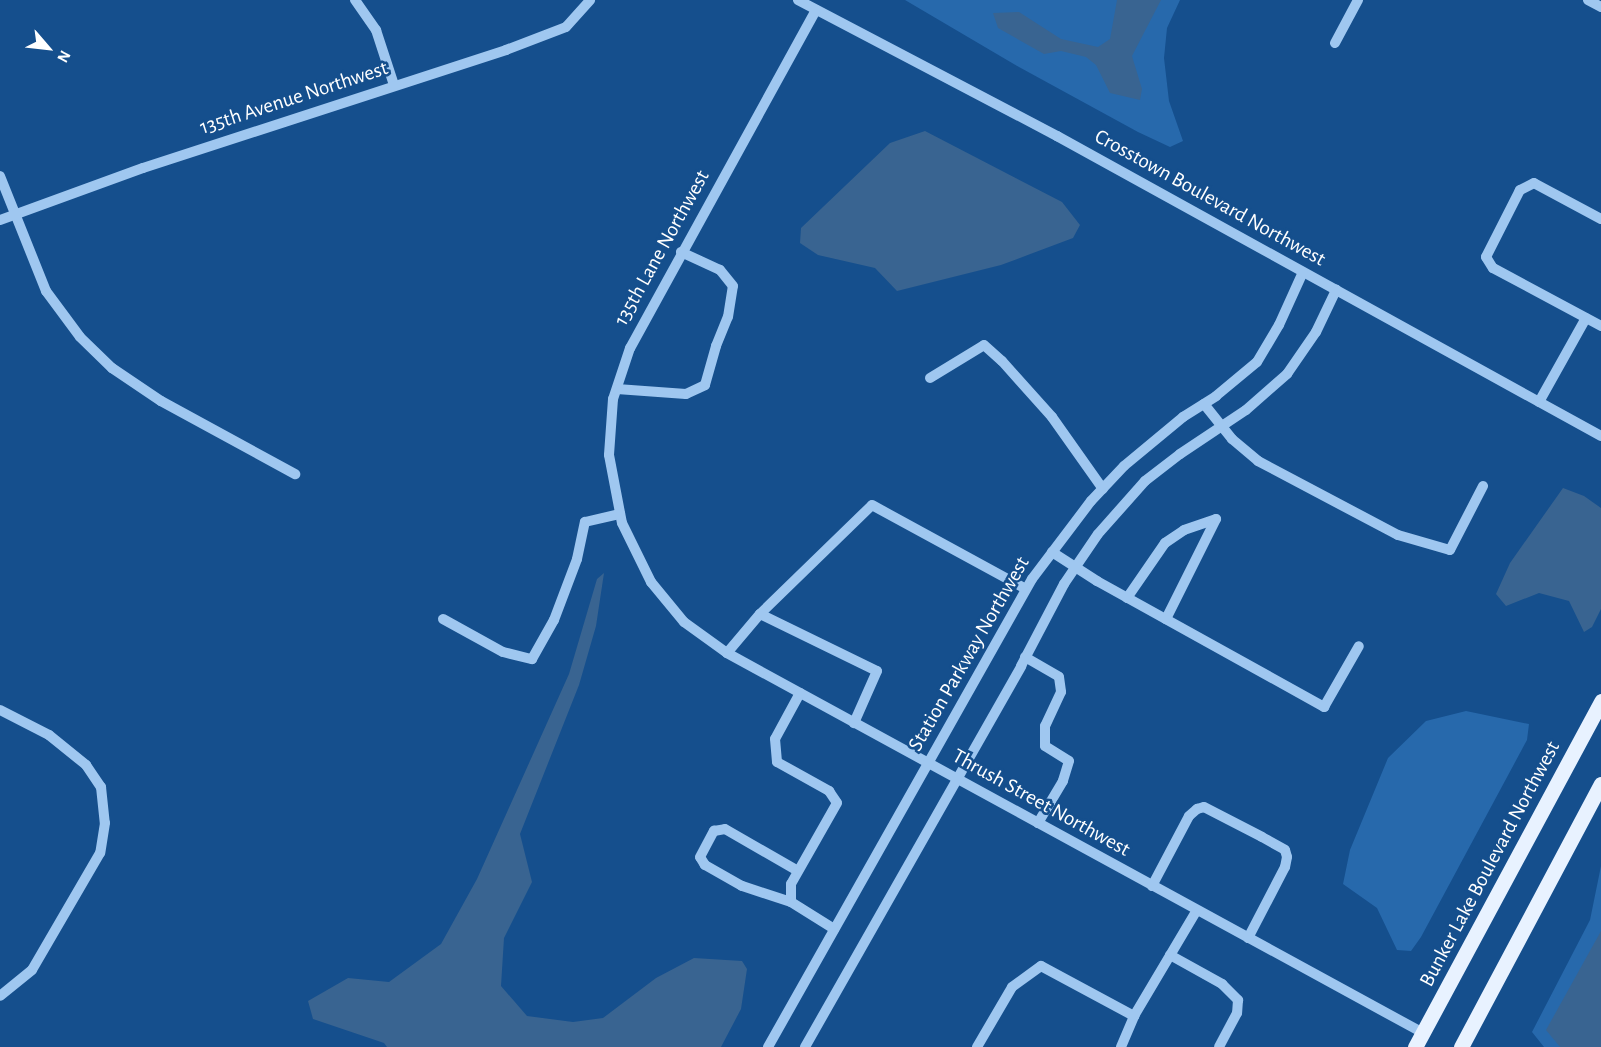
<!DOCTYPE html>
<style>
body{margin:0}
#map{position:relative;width:1601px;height:1047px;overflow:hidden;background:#154f8d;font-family:"Alegreya Sans",sans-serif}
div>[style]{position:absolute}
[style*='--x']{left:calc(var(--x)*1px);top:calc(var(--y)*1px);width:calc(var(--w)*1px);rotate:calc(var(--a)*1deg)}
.green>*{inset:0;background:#2769ac}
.water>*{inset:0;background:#396491}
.minor>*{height:10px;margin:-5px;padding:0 5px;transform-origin:5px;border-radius:5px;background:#9fc7f0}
.major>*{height:15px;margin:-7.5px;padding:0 7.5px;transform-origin:7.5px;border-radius:7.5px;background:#e8f2ff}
span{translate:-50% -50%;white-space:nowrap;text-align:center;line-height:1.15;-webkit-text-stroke:5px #154f8d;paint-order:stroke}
.street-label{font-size:21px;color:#fff}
.north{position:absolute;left:18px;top:18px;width:60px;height:60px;-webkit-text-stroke:4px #154f8d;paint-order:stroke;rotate:118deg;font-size:16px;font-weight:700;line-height:24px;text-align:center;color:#fff}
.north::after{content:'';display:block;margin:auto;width:21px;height:27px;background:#fff;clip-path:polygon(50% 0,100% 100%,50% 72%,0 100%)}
</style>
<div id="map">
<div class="green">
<i style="clip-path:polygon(905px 0,1180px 0,1167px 28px,1164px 58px,1169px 101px,1183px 141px,1170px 147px,1138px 132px,1019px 67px)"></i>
<i style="clip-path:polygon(1466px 711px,1529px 724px,1527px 740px,1421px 937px,1411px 951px,1397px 950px,1377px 908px,1343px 884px,1350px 850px,1388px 758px,1426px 721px)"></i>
<i style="clip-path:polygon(1601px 866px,1601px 1047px,1544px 1047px,1532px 1032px,1590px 920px)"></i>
</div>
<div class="water">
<i style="clip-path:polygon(1117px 0,1161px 0,1132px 56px,1142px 89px,1140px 100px,1110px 93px,1096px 65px,1086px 57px,1061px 51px,1044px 54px,998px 28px,993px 13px,1019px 12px,1061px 39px,1098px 47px,1110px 39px)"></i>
<i style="clip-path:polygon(925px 131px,1062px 202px,1080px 225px,1073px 238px,1001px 265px,897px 291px,875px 268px,818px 255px,800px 243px,801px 228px,890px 143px)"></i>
<i style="clip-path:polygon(1563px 488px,1584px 496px,1601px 508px,1601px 609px,1592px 627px,1584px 632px,1569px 601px,1539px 593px,1506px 606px,1496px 594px,1510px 563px)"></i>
<i style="clip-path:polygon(604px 573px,596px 626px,579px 685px,520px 834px,532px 882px,504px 938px,501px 986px,527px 1016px,573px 1022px,603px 1018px,656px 978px,694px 958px,742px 961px,747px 969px,741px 1009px,721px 1047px,387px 1047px,384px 1043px,313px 1019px,308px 1001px,348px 978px,389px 982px,441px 944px,477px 879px,569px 674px,597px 579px)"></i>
<i style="clip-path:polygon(1601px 931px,1601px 1047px,1560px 1047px,1546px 1030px)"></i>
</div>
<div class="minor">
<i style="--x:355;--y:0;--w:37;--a:55"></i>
<i style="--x:376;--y:30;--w:58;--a:71.9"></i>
<i style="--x:798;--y:0;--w:293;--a:27.7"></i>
<i style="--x:1057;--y:136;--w:621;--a:28.88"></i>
<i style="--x:1588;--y:0;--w:15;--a:28"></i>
<i style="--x:816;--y:10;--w:386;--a:118.8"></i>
<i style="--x:630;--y:348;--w:54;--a:108.4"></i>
<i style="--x:613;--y:399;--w:56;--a:94.1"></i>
<i style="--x:609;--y:455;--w:69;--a:79.2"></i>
<i style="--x:622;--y:523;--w:66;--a:63.8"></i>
<i style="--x:651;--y:582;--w:52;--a:50.5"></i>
<i style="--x:684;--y:622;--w:53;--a:35.8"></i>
<i style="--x:727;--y:653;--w:793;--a:28.63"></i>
<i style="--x:1335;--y:43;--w:49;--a:-61.9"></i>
<i style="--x:0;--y:176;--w:124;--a:68.2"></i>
<i style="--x:46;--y:291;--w:57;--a:53.5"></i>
<i style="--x:80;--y:337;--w:45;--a:44.1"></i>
<i style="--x:112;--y:368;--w:59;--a:34"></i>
<i style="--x:161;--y:401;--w:153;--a:28.6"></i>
<i style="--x:1601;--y:219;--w:76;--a:-151.8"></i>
<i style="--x:1534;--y:183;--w:16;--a:153"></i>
<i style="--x:1520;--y:190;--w:75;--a:116.9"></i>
<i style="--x:1486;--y:257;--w:13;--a:58"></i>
<i style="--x:1493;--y:268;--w:123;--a:28.2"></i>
<i style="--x:0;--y:220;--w:152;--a:-20"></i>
<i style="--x:143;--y:168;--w:382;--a:-18"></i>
<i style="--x:506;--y:50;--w:64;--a:-21"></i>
<i style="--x:566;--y:27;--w:36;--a:-48"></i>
<i style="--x:930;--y:378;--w:63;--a:-31.4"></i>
<i style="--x:984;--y:345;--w:24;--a:42"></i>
<i style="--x:1002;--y:361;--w:75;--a:48.2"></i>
<i style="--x:1052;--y:417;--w:88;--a:54.7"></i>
<i style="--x:617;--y:389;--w:69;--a:4.1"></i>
<i style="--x:686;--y:394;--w:21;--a:-25"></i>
<i style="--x:705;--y:385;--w:41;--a:-74.2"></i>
<i style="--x:716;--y:346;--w:31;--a:-68"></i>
<i style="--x:728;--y:317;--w:31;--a:-81"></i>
<i style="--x:733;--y:286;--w:21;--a:-129"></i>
<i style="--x:720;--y:270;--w:43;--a:-155.2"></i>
<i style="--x:1539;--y:402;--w:96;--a:-60.8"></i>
<i style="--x:1204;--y:404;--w:45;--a:51.3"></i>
<i style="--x:1232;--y:439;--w:34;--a:40"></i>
<i style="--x:1258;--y:461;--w:158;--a:27.9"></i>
<i style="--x:1398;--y:535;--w:54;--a:16.1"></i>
<i style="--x:1450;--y:550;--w:72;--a:-62.7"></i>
<i style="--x:1052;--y:552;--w:54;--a:32.8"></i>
<i style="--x:1097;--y:581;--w:260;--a:29"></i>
<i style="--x:1324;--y:707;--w:70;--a:-60.2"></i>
<i style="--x:1127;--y:598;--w:67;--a:-55.4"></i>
<i style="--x:1165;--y:543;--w:23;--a:-34"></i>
<i style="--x:1184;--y:530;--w:34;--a:-19"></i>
<i style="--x:1216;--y:519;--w:112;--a:116.6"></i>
<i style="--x:760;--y:614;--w:156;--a:-44.2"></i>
<i style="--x:872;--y:505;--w:175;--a:28.6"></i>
<i style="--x:443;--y:619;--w:68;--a:28.8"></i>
<i style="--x:503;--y:652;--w:30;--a:14"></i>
<i style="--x:532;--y:659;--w:45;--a:-60.6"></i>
<i style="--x:554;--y:620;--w:65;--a:-69.3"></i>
<i style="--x:577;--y:559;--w:38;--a:-78"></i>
<i style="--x:585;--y:522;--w:36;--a:-13"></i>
<i style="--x:727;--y:653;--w:51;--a:-49.8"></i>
<i style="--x:760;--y:614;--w:130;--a:26"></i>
<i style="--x:877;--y:671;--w:57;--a:113.9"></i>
<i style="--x:1025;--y:657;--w:39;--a:30"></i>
<i style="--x:1059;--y:677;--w:15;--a:82"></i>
<i style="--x:1061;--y:692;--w:38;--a:115"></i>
<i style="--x:1045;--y:726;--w:20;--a:90"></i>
<i style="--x:1045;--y:746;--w:28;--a:32"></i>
<i style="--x:1069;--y:761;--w:21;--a:107"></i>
<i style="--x:1063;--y:781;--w:49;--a:120.8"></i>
<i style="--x:800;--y:693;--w:52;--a:118.5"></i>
<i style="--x:775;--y:739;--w:23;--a:85"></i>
<i style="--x:777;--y:762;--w:60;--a:29.1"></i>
<i style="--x:829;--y:791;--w:14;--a:56"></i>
<i style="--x:837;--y:803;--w:93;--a:119.6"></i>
<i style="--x:791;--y:884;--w:18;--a:90"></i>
<i style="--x:791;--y:902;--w:51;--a:32.1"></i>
<i style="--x:0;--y:710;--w:55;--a:27"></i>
<i style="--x:49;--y:735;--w:48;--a:39"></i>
<i style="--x:86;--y:765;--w:27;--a:56"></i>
<i style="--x:101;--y:787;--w:36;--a:84"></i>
<i style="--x:105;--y:823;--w:30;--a:99"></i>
<i style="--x:100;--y:853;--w:135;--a:120.2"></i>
<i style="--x:32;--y:970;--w:41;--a:140.9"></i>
<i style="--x:1152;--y:886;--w:79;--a:-62.1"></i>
<i style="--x:1189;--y:816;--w:11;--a:-41"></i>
<i style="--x:1197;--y:809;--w:7;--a:-16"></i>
<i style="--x:1204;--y:807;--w:65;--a:27.3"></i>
<i style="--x:1262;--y:837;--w:26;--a:29"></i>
<i style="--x:1285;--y:850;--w:7;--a:74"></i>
<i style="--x:1287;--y:857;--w:10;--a:101"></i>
<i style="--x:1285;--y:867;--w:80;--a:117.5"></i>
<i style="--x:791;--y:902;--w:52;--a:-161.9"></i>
<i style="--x:742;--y:886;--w:43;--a:-150.4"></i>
<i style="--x:705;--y:865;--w:9;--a:-122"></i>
<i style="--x:700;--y:857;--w:30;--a:-62"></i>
<i style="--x:714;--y:831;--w:11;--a:-10"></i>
<i style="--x:725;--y:829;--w:84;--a:29.9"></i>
<i style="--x:1170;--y:955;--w:60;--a:29.1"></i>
<i style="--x:1222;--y:984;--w:23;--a:45"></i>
<i style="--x:1238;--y:1000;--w:13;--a:94"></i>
<i style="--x:1237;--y:1013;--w:38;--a:118"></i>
<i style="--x:768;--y:1047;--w:537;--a:-60.57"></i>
<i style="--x:1032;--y:579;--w:98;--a:-52.9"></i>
<i style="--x:1091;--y:501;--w:48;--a:-46.7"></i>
<i style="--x:1124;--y:466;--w:77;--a:-39.7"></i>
<i style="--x:1183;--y:417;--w:39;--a:-32"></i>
<i style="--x:1216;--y:396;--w:53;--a:-39.7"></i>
<i style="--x:1257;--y:362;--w:43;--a:-59.3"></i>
<i style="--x:1279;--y:325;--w:58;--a:-65.6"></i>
<i style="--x:805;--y:1047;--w:438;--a:-60.4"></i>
<i style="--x:1021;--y:666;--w:93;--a:-62.3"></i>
<i style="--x:1064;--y:584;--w:60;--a:-55.8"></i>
<i style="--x:1098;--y:534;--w:71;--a:-48.4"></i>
<i style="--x:1145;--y:481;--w:44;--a:-37.6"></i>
<i style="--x:1180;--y:454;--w:79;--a:-33.7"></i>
<i style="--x:1246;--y:410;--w:55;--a:-41.3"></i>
<i style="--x:1287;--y:374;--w:51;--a:-55.4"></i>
<i style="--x:1316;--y:332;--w:47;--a:-64.5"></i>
<i style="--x:977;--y:1047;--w:69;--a:-59.7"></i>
<i style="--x:1012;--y:987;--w:36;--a:-36"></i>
<i style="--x:1041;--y:966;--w:106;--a:28.3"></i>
<i style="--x:1121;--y:1047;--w:34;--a:-67"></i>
<i style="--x:1134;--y:1016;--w:123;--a:-59.3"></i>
</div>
<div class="major">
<i style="--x:1415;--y:1047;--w:393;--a:-61.7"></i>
<i style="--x:1461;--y:1047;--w:298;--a:-62"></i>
</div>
<div class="street-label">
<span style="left:294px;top:98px;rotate:-18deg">135th Avenue Northwest</span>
<span style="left:1210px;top:198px;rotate:29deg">Crosstown Boulevard Northwest</span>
<span style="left:662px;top:248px;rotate:-61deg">135th Lane Northwest</span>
<span style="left:969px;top:654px;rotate:-60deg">Station Parkway Northwest</span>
<span style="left:1041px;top:803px;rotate:29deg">Thrush Street Northwest</span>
<span style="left:1490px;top:864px;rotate:-62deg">Bunker Lake Boulevard Northwest</span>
</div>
<div class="north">N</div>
</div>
